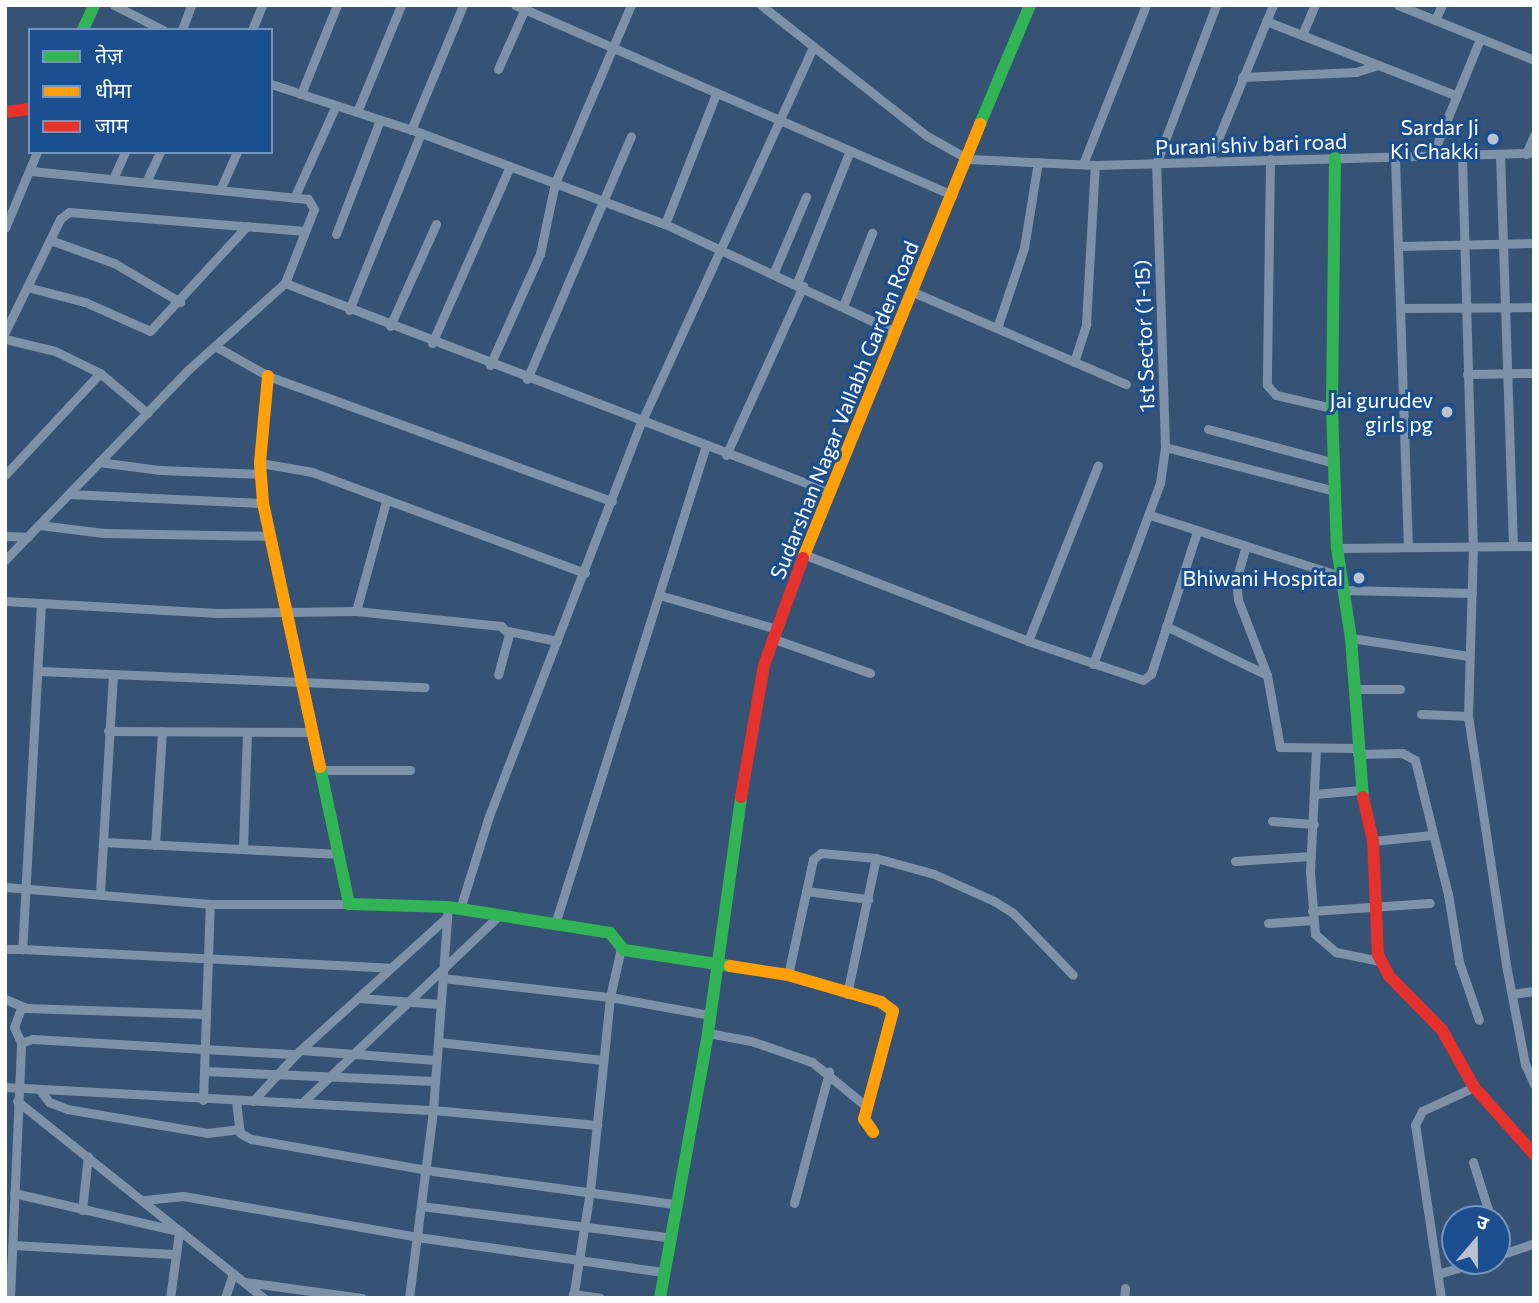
<!DOCTYPE html>
<meta charset="utf-8">
<style>
body{margin:0}
#map{position:relative;width:1539px;height:1303px;overflow:hidden;background:#365274;font-family:Commissioner,"Noto Sans Devanagari",sans-serif}
div>[style]{position:absolute}
[style*='--x']{left:calc(var(--x)*1px);top:calc(var(--y)*1px);width:calc(var(--w)*1px);rotate:calc(var(--a)*1deg)}
.street>*{height:9px;margin:-4.5px;padding:0 4.5px;transform-origin:4.5px;border-radius:4.5px;background:#7d92a8}
.fast>*{height:12px;margin:-6px;padding:0 6px;transform-origin:6px;border-radius:6px;background:#30b455}
.slow>*{height:12px;margin:-6px;padding:0 6px;transform-origin:6px;border-radius:6px;background:#ff9f0a}
.jam>*{height:12px;margin:-6px;padding:0 6px;transform-origin:6px;border-radius:6px;background:#e5322d}
.dots>*{width:19px;height:19px;translate:-50% -50%;box-sizing:border-box;border:4px solid #1b4f8f;border-radius:50%}
span{translate:-50% -50%;white-space:nowrap;text-align:center;line-height:1.15;-webkit-text-stroke:6px #1b4f8f;paint-order:stroke}
.poi-label{font-size:21px;color:#fff}
.right{translate:-100% -50%;text-align:right}
.street-label{font-size:21px;color:#fff}
.frame{position:absolute;inset:0;border:7px solid #fff;pointer-events:none}
.legend{position:absolute;left:28px;top:28px;width:245px;height:126px;box-sizing:border-box;background:#1b4f8f;border:2px solid #7695bc;margin:0;padding:9px 12px;list-style:none;font-size:21px;color:#fff}
.legend li{display:flex;align-items:center;gap:14px;height:35px}
.legend b{width:35px;border:2px solid #7695bc}
.north{position:absolute;left:1441px;top:1205px;width:70px;height:70px;box-sizing:border-box;background:#1b4f8f;border:2px solid #7695bc;border-radius:50%;rotate:20deg;font-size:19px;font-weight:700;line-height:28px;text-align:center;color:#fff}
.north::after{content:'';display:block;margin:auto;width:24px;height:32px;background:#b9c2ce;clip-path:polygon(50% 0,100% 100%,50% 72%,0 100%)}
</style>
<div id="map">
<div class="street">
<i style="--x:114;--y:5;--w:55;--a:27"></i>
<i style="--x:515;--y:5;--w:477;--a:23.5"></i>
<i style="--x:761;--y:5;--w:211;--a:38.3"></i>
<i style="--x:927;--y:136;--w:47;--a:29.3"></i>
<i style="--x:968;--y:159;--w:127;--a:2.7"></i>
<i style="--x:1095;--y:165;--w:439;--a:-1.6"></i>
<i style="--x:1398;--y:5;--w:147;--a:22"></i>
<i style="--x:1435;--y:20;--w:17;--a:-65"></i>
<i style="--x:1266;--y:21;--w:205;--a:21.4"></i>
<i style="--x:182;--y:30;--w:27;--a:-70"></i>
<i style="--x:252;--y:30;--w:27;--a:-68"></i>
<i style="--x:1302;--y:35;--w:33;--a:-67"></i>
<i style="--x:498;--y:69;--w:69;--a:-66"></i>
<i style="--x:1242;--y:77;--w:114;--a:-2.5"></i>
<i style="--x:1356;--y:72;--w:23;--a:-18"></i>
<i style="--x:271;--y:84;--w:158;--a:18.1"></i>
<i style="--x:421;--y:133;--w:260;--a:20.5"></i>
<i style="--x:665;--y:224;--w:255;--a:25.1"></i>
<i style="--x:301;--y:94;--w:96;--a:-68"></i>
<i style="--x:357;--y:112;--w:116;--a:-67.6"></i>
<i style="--x:411;--y:130;--w:135;--a:-67.4"></i>
<i style="--x:1500;--y:154;--w:392;--a:88.1"></i>
<i style="--x:1526;--y:154;--w:21;--a:-67"></i>
<i style="--x:1432;--y:156;--w:126;--a:-67.7"></i>
<i style="--x:1462;--y:156;--w:391;--a:88.4"></i>
<i style="--x:1473;--y:547;--w:169;--a:91.7"></i>
<i style="--x:1468;--y:716;--w:257;--a:81.3"></i>
<i style="--x:1507;--y:970;--w:96;--a:79.2"></i>
<i style="--x:1525;--y:1064;--w:22;--a:66"></i>
<i style="--x:1395;--y:157;--w:390;--a:88.1"></i>
<i style="--x:1270;--y:159;--w:226;--a:90.8"></i>
<i style="--x:1267;--y:385;--w:13;--a:48"></i>
<i style="--x:1276;--y:395;--w:57;--a:13.1"></i>
<i style="--x:1209;--y:161;--w:169;--a:-67.7"></i>
<i style="--x:1083;--y:164;--w:171;--a:-68.4"></i>
<i style="--x:113;--y:179;--w:30;--a:-66"></i>
<i style="--x:146;--y:182;--w:33;--a:-65"></i>
<i style="--x:220;--y:190;--w:42;--a:-65.9"></i>
<i style="--x:294;--y:198;--w:102;--a:-65.7"></i>
<i style="--x:665;--y:224;--w:140;--a:-68.6"></i>
<i style="--x:5;--y:228;--w:82;--a:-67.2"></i>
<i style="--x:336;--y:234;--w:122;--a:-68.9"></i>
<i style="--x:50;--y:240;--w:68;--a:19.8"></i>
<i style="--x:114;--y:263;--w:77;--a:30.6"></i>
<i style="--x:1399;--y:246;--w:135;--a:-1.3"></i>
<i style="--x:774;--y:272;--w:82;--a:-66.9"></i>
<i style="--x:285;--y:283;--w:581;--a:20.99"></i>
<i style="--x:797;--y:283;--w:140;--a:-68.2"></i>
<i style="--x:27;--y:287;--w:60;--a:14.5"></i>
<i style="--x:85;--y:302;--w:71;--a:24"></i>
<i style="--x:150;--y:331;--w:143;--a:-47.3"></i>
<i style="--x:913;--y:292;--w:232;--a:23.4"></i>
<i style="--x:843;--y:306;--w:79;--a:-68.3"></i>
<i style="--x:1401;--y:308;--w:133;--a:-0.4"></i>
<i style="--x:349;--y:310;--w:191;--a:-67.9"></i>
<i style="--x:390;--y:326;--w:112;--a:-65.7"></i>
<i style="--x:997;--y:328;--w:84;--a:-71.4"></i>
<i style="--x:1024;--y:248;--w:87;--a:-80.8"></i>
<i style="--x:5;--y:332;--w:126;--a:-64"></i>
<i style="--x:60;--y:219;--w:11;--a:-38"></i>
<i style="--x:69;--y:212;--w:237;--a:4.6"></i>
<i style="--x:5;--y:339;--w:51;--a:13.5"></i>
<i style="--x:55;--y:351;--w:50;--a:26.1"></i>
<i style="--x:100;--y:373;--w:62;--a:40.4"></i>
<i style="--x:432;--y:343;--w:193;--a:-66.2"></i>
<i style="--x:215;--y:346;--w:61;--a:29.5"></i>
<i style="--x:268;--y:376;--w:366;--a:20"></i>
<i style="--x:1074;--y:362;--w:40;--a:-72"></i>
<i style="--x:1086;--y:324;--w:159;--a:-86.8"></i>
<i style="--x:490;--y:365;--w:122;--a:-65.8"></i>
<i style="--x:540;--y:254;--w:73;--a:-78.1"></i>
<i style="--x:555;--y:183;--w:194;--a:-66.9"></i>
<i style="--x:1467;--y:374;--w:67;--a:-0.9"></i>
<i style="--x:527;--y:379;--w:264;--a:-66.8"></i>
<i style="--x:1208;--y:429;--w:131;--a:15"></i>
<i style="--x:1165;--y:447;--w:176;--a:14.5"></i>
<i style="--x:726;--y:455;--w:186;--a:-65.5"></i>
<i style="--x:99;--y:462;--w:62;--a:7.5"></i>
<i style="--x:160;--y:470;--w:101;--a:2.3"></i>
<i style="--x:260;--y:463;--w:53;--a:9.8"></i>
<i style="--x:312;--y:472;--w:291;--a:20.3"></i>
<i style="--x:5;--y:475;--w:139;--a:-47"></i>
<i style="--x:69;--y:494;--w:194;--a:2.7"></i>
<i style="--x:1150;--y:515;--w:200;--a:17.8"></i>
<i style="--x:39;--y:525;--w:65;--a:7"></i>
<i style="--x:104;--y:533;--w:166;--a:1"></i>
<i style="--x:5;--y:536;--w:23;--a:2"></i>
<i style="--x:1337;--y:548;--w:197;--a:-0.6"></i>
<i style="--x:1245;--y:549;--w:32;--a:106"></i>
<i style="--x:1236;--y:580;--w:20;--a:84"></i>
<i style="--x:1238;--y:600;--w:80;--a:68.9"></i>
<i style="--x:1267;--y:675;--w:73;--a:79.8"></i>
<i style="--x:1280;--y:747;--w:76;--a:0.8"></i>
<i style="--x:803;--y:554;--w:241;--a:21.1"></i>
<i style="--x:1028;--y:641;--w:121;--a:18.7"></i>
<i style="--x:1143;--y:680;--w:10;--a:-37"></i>
<i style="--x:1151;--y:674;--w:149;--a:-72.1"></i>
<i style="--x:5;--y:560;--w:265;--a:-46.1"></i>
<i style="--x:189;--y:369;--w:129;--a:-41.9"></i>
<i style="--x:285;--y:283;--w:79;--a:-68.6"></i>
<i style="--x:314;--y:209;--w:12;--a:-121"></i>
<i style="--x:308;--y:199;--w:278;--a:-174.2"></i>
<i style="--x:1343;--y:590;--w:129;--a:1.3"></i>
<i style="--x:659;--y:595;--w:123;--a:16.1"></i>
<i style="--x:5;--y:601;--w:213;--a:3.2"></i>
<i style="--x:218;--y:613;--w:138;--a:-0.8"></i>
<i style="--x:356;--y:611;--w:146;--a:5.9"></i>
<i style="--x:501;--y:626;--w:11;--a:45"></i>
<i style="--x:509;--y:634;--w:42;--a:105"></i>
<i style="--x:41;--y:603;--w:347;--a:93.1"></i>
<i style="--x:22;--y:949;--w:369;--a:2.9"></i>
<i style="--x:356;--y:611;--w:114;--a:-74.7"></i>
<i style="--x:1166;--y:626;--w:112;--a:25.9"></i>
<i style="--x:508;--y:631;--w:50;--a:11.5"></i>
<i style="--x:1351;--y:638;--w:119;--a:8.7"></i>
<i style="--x:774;--y:639;--w:102;--a:19.5"></i>
<i style="--x:1028;--y:641;--w:189;--a:-68.3"></i>
<i style="--x:1093;--y:664;--w:193;--a:-69.7"></i>
<i style="--x:1160;--y:483;--w:36;--a:-82"></i>
<i style="--x:1165;--y:447;--w:283;--a:-91.8"></i>
<i style="--x:1156;--y:164;--w:170;--a:-69.3"></i>
<i style="--x:39;--y:671;--w:386;--a:2.4"></i>
<i style="--x:1353;--y:689;--w:47;--a:0"></i>
<i style="--x:1421;--y:714;--w:47;--a:2.4"></i>
<i style="--x:108;--y:731;--w:203;--a:0.3"></i>
<i style="--x:1316;--y:749;--w:123;--a:92.8"></i>
<i style="--x:1310;--y:872;--w:62;--a:85.4"></i>
<i style="--x:1315;--y:934;--w:28;--a:41"></i>
<i style="--x:1336;--y:952;--w:45;--a:11.6"></i>
<i style="--x:1357;--y:754;--w:45;--a:-1.3"></i>
<i style="--x:1402;--y:753;--w:15;--a:28"></i>
<i style="--x:1415;--y:760;--w:138;--a:76.2"></i>
<i style="--x:1448;--y:894;--w:69;--a:80.8"></i>
<i style="--x:1459;--y:962;--w:61;--a:71"></i>
<i style="--x:319;--y:770;--w:91;--a:0"></i>
<i style="--x:1315;--y:794;--w:46;--a:-5"></i>
<i style="--x:1272;--y:821;--w:42;--a:4.1"></i>
<i style="--x:1373;--y:841;--w:59;--a:-5.8"></i>
<i style="--x:103;--y:842;--w:233;--a:2.9"></i>
<i style="--x:155;--y:845;--w:114;--a:-86.5"></i>
<i style="--x:243;--y:847;--w:113;--a:-88"></i>
<i style="--x:1235;--y:861;--w:76;--a:-3.8"></i>
<i style="--x:5;--y:887;--w:206;--a:4.7"></i>
<i style="--x:210;--y:904;--w:139;--a:0"></i>
<i style="--x:806;--y:891;--w:63;--a:7.4"></i>
<i style="--x:100;--y:893;--w:217;--a:-86.6"></i>
<i style="--x:460;--y:909;--w:97;--a:-72.7"></i>
<i style="--x:489;--y:816;--w:421;--a:-68.9"></i>
<i style="--x:641;--y:423;--w:413;--a:-65.4"></i>
<i style="--x:1312;--y:911;--w:118;--a:-3.9"></i>
<i style="--x:1268;--y:923;--w:45;--a:-3.8"></i>
<i style="--x:555;--y:924;--w:499;--a:-72.5"></i>
<i style="--x:5;--y:949;--w:17;--a:0"></i>
<i style="--x:788;--y:975;--w:119;--a:-77.8"></i>
<i style="--x:813;--y:859;--w:10;--a:-37"></i>
<i style="--x:821;--y:853;--w:55;--a:5.2"></i>
<i style="--x:876;--y:858;--w:60;--a:15.4"></i>
<i style="--x:934;--y:874;--w:66;--a:24.2"></i>
<i style="--x:994;--y:901;--w:22;--a:32"></i>
<i style="--x:1013;--y:913;--w:86;--a:45.9"></i>
<i style="--x:442;--y:978;--w:169;--a:6.5"></i>
<i style="--x:610;--y:997;--w:102;--a:10.2"></i>
<i style="--x:847;--y:994;--w:139;--a:-78"></i>
<i style="--x:1512;--y:994;--w:22;--a:-8"></i>
<i style="--x:359;--y:998;--w:81;--a:4.2"></i>
<i style="--x:5;--y:999;--w:23;--a:23"></i>
<i style="--x:26;--y:1008;--w:180;--a:1.9"></i>
<i style="--x:21;--y:1008;--w:20;--a:110"></i>
<i style="--x:14;--y:1027;--w:17;--a:66"></i>
<i style="--x:708;--y:1033;--w:44;--a:10.5"></i>
<i style="--x:751;--y:1041;--w:65;--a:19"></i>
<i style="--x:812;--y:1062;--w:71;--a:39.3"></i>
<i style="--x:438;--y:1042;--w:166;--a:6.2"></i>
<i style="--x:301;--y:1050;--w:135;--a:4.2"></i>
<i style="--x:204;--y:1071;--w:231;--a:2.5"></i>
<i style="--x:5;--y:1087;--w:429;--a:3.1"></i>
<i style="--x:433;--y:1110;--w:165;--a:5.2"></i>
<i style="--x:40;--y:1090;--w:15;--a:53"></i>
<i style="--x:49;--y:1102;--w:19;--a:21"></i>
<i style="--x:67;--y:1109;--w:142;--a:9.7"></i>
<i style="--x:207;--y:1133;--w:31;--a:-7"></i>
<i style="--x:203;--y:1100;--w:196;--a:-88"></i>
<i style="--x:17;--y:1101;--w:316;--a:38.6"></i>
<i style="--x:236;--y:1101;--w:32;--a:83"></i>
<i style="--x:240;--y:1133;--w:13;--a:29"></i>
<i style="--x:251;--y:1139;--w:178;--a:10"></i>
<i style="--x:426;--y:1170;--w:250;--a:7.8"></i>
<i style="--x:253;--y:1101;--w:64;--a:-47.5"></i>
<i style="--x:296;--y:1054;--w:204;--a:-42.2"></i>
<i style="--x:302;--y:1103;--w:269;--a:-43.6"></i>
<i style="--x:1473;--y:1162;--w:60;--a:72.5"></i>
<i style="--x:14;--y:1193;--w:172;--a:13.1"></i>
<i style="--x:145;--y:1200;--w:38;--a:-6"></i>
<i style="--x:183;--y:1196;--w:238;--a:9.9"></i>
<i style="--x:417;--y:1237;--w:248;--a:8.1"></i>
<i style="--x:794;--y:1203;--w:136;--a:-75"></i>
<i style="--x:421;--y:1206;--w:249;--a:7.2"></i>
<i style="--x:82;--y:1210;--w:54;--a:-83.7"></i>
<i style="--x:1497;--y:1239;--w:16;--a:72"></i>
<i style="--x:13;--y:1245;--w:160;--a:3.2"></i>
<i style="--x:1497;--y:1256;--w:39;--a:-19"></i>
<i style="--x:1441;--y:1273;--w:43;--a:-16.3"></i>
<i style="--x:245;--y:1282;--w:118;--a:7.8"></i>
<i style="--x:573;--y:1294;--w:27;--a:8"></i>
<i style="--x:10;--y:1298;--w:255;--a:-87.5"></i>
<i style="--x:21;--y:1043;--w:12;--a:-20"></i>
<i style="--x:32;--y:1039;--w:264;--a:3.3"></i>
<i style="--x:170;--y:1298;--w:67;--a:-82.2"></i>
<i style="--x:225;--y:1298;--w:26;--a:-72"></i>
<i style="--x:409;--y:1298;--w:190;--a:-82.7"></i>
<i style="--x:433;--y:1110;--w:204;--a:-85.8"></i>
<i style="--x:573;--y:1298;--w:108;--a:-81"></i>
<i style="--x:590;--y:1191;--w:195;--a:-84.1"></i>
<i style="--x:610;--y:997;--w:50;--a:-77.3"></i>
<i style="--x:1124;--y:1298;--w:10;--a:-84"></i>
<i style="--x:1441;--y:1298;--w:175;--a:-98.5"></i>
<i style="--x:1415;--y:1125;--w:16;--a:-63"></i>
<i style="--x:1422;--y:1111;--w:57;--a:-24.8"></i>
</div>
<div class="fast">
<i style="--x:83;--y:30;--w:27;--a:-66"></i>
<i style="--x:980;--y:124;--w:129;--a:-67.2"></i>
<i style="--x:1335;--y:158;--w:250;--a:90.7"></i>
<i style="--x:1332;--y:408;--w:140;--a:88"></i>
<i style="--x:1337;--y:548;--w:91;--a:81.2"></i>
<i style="--x:1351;--y:638;--w:159;--a:85.7"></i>
<i style="--x:320;--y:767;--w:140;--a:78"></i>
<i style="--x:349;--y:904;--w:99;--a:1.7"></i>
<i style="--x:448;--y:907;--w:164;--a:9.1"></i>
<i style="--x:610;--y:933;--w:22;--a:51"></i>
<i style="--x:624;--y:950;--w:107;--a:8.6"></i>
<i style="--x:660;--y:1298;--w:269;--a:-79.7"></i>
<i style="--x:708;--y:1033;--w:238;--a:-82"></i>
</div>
<div class="slow">
<i style="--x:268;--y:376;--w:87;--a:95.3"></i>
<i style="--x:260;--y:463;--w:40;--a:85.7"></i>
<i style="--x:263;--y:503;--w:270;--a:77.8"></i>
<i style="--x:803;--y:558;--w:469;--a:-67.8"></i>
<i style="--x:730;--y:966;--w:59;--a:8.8"></i>
<i style="--x:788;--y:975;--w:97;--a:16.2"></i>
<i style="--x:881;--y:1002;--w:15;--a:37"></i>
<i style="--x:893;--y:1011;--w:112;--a:105"></i>
<i style="--x:864;--y:1119;--w:16;--a:55"></i>
</div>
<div class="jam">
<i style="--x:5;--y:112;--w:25;--a:-7"></i>
<i style="--x:741;--y:797;--w:134;--a:-80.1"></i>
<i style="--x:764;--y:665;--w:114;--a:-70"></i>
<i style="--x:1363;--y:797;--w:45;--a:77.2"></i>
<i style="--x:1373;--y:841;--w:114;--a:87.5"></i>
<i style="--x:1378;--y:955;--w:24;--a:62"></i>
<i style="--x:1389;--y:976;--w:76;--a:45.5"></i>
<i style="--x:1442;--y:1030;--w:65;--a:60.7"></i>
<i style="--x:1474;--y:1087;--w:90;--a:48.2"></i>
</div>
<div class="dots">
<i style="left:1493px;top:139px;background:#b9c2ce"></i>
<i style="left:1447px;top:412px;background:#b9c2ce"></i>
<i style="left:1359px;top:578px;background:#b9c2ce"></i>
</div>
<div class="poi-label">
<span class="right" style="left:1479px;top:139px">Sardar Ji<br>Ki Chakki</span>
<span class="right" style="left:1433px;top:412px">Jai gurudev<br>girls pg</span>
<span class="right" style="left:1343px;top:578px">Bhiwani Hospital</span>
</div>
<div class="street-label">
<span style="left:1251px;top:144px;rotate:-2deg">Purani shiv bari road</span>
<span style="left:1144px;top:336px;rotate:-92deg">1st Sector (1-15)</span>
<span style="left:844px;top:410px;rotate:-68deg">Sudarshan Nagar Vallabh Garden Road</span>
</div>
<div class="frame"></div>
<ul class="legend">
<li><b style="height:9px;background:#30b455"></b>तेज़</li>
<li><b style="height:9px;background:#ff9f0a"></b>धीमा</li>
<li><b style="height:9px;background:#e5322d"></b>जाम</li>
</ul>
<div class="north">उ</div>
</div>
